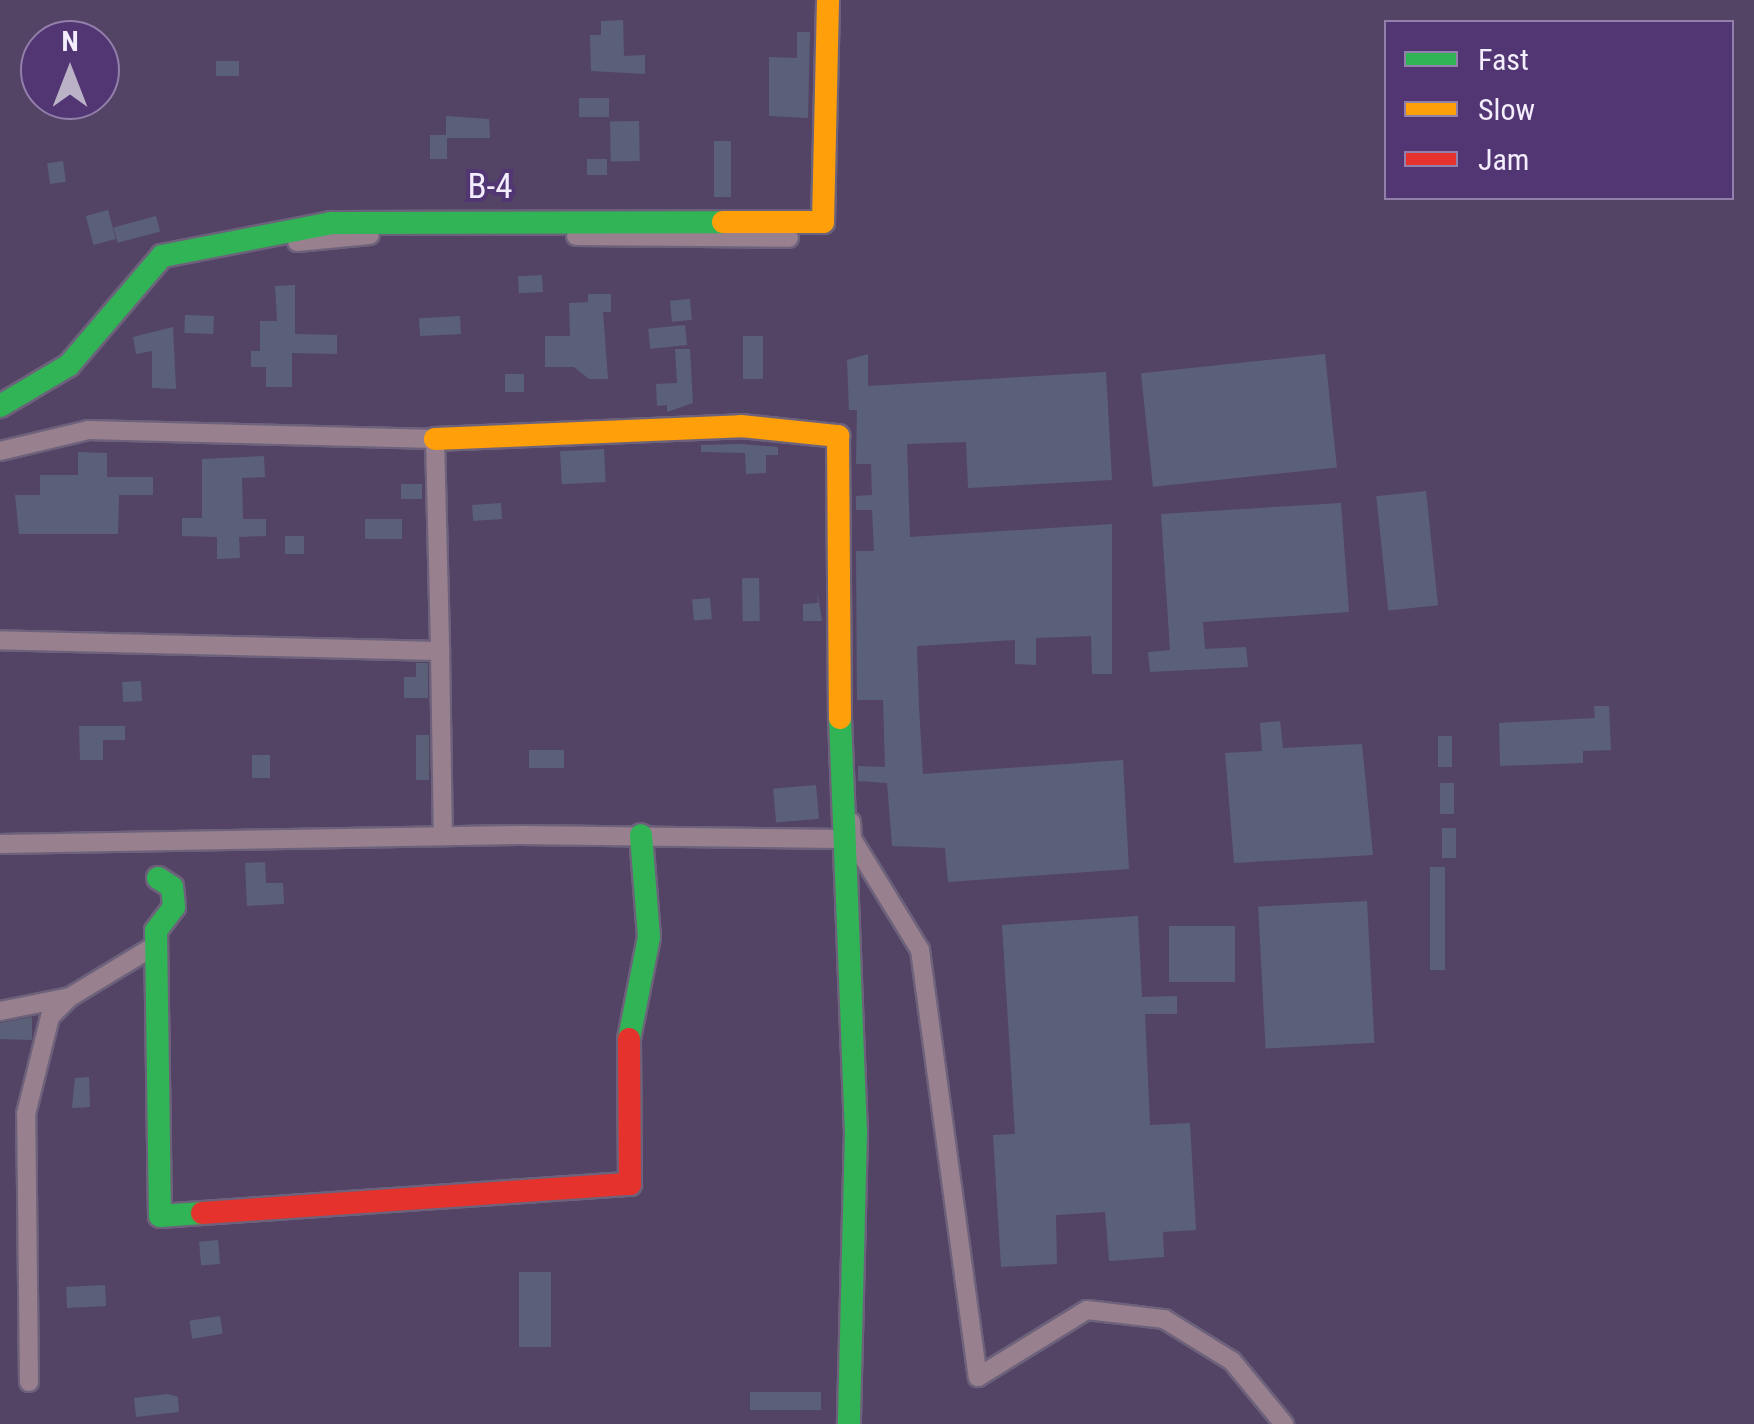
<!DOCTYPE html>
<style>
body{margin:0}
#map{position:relative;width:1754px;height:1424px;overflow:hidden;background:#534465;font-family:"Roboto Condensed",sans-serif}
div>[style]{position:absolute}
[style*='--x']{left:calc(var(--x)*1px);top:calc(var(--y)*1px);width:calc(var(--w)*1px);rotate:calc(var(--a)*1deg)}
.building>*{inset:0;background:#5b6079;transform-origin:0 0}
.roads{filter:drop-shadow(2px 0 #6d627b) drop-shadow(-2px 0 #6d627b) drop-shadow(0 2px #6d627b) drop-shadow(0 -2px #6d627b)}
.street>*{height:18px;margin:-9px;padding:0 9px;transform-origin:9px;border-radius:9px;background:#99808f}
.fast>*{height:22px;margin:-11px;padding:0 11px;transform-origin:11px;border-radius:11px;background:#30b455}
.slow>*{height:22px;margin:-11px;padding:0 11px;transform-origin:11px;border-radius:11px;background:#ff9f0a}
.jam>*{height:22px;margin:-11px;padding:0 11px;transform-origin:11px;border-radius:11px;background:#e5322d}
span{translate:-50% -50%;white-space:nowrap;text-align:center;line-height:1.15;-webkit-text-stroke:8px #523673;paint-order:stroke}
.street-label{font-size:35px;color:#f3edfc}
.legend{position:absolute;left:1384px;top:20px;width:350px;height:180px;box-sizing:border-box;background:#523673;border:2px solid #927faa;margin:0;padding:12px 18px;list-style:none;font-size:30px;color:#f3edfc}
.legend li{display:flex;align-items:center;gap:20px;height:50px}
.legend b{width:50px;border:2px solid #927faa}
.north{position:absolute;left:20px;top:20px;width:100px;height:100px;box-sizing:border-box;background:#523673;border:2px solid #927faa;border-radius:50%;rotate:0deg;font-size:28px;font-weight:700;line-height:40px;text-align:center;color:#f3edfc}
.north::after{content:'';display:block;margin:auto;width:35px;height:45px;background:#bbb2c7;clip-path:polygon(50% 0,100% 100%,50% 72%,0 100%)}
</style>
<div id="map">
<div class="building">
<i style="clip-path:polygon(623px 20px,624px 56px,645px 55px,645px 74px,591px 71px,590px 35px,601px 35px,601px 21px)"></i>
<i style="clip-path:polygon(797px 32px,810px 32px,808px 118px,769px 116px,769px 57px,797px 58px)"></i>
<i style="left:239px;top:61px;width:15px;height:23px;rotate:90deg"></i>
<i style="left:579px;top:98px;width:30px;height:19px"></i>
<i style="clip-path:polygon(446px 116px,489px 119px,490px 138px,447px 138px,447px 159px,430px 159px,430px 135px,446px 135px)"></i>
<i style="left:639px;top:121px;width:40px;height:29px;rotate:89deg"></i>
<i style="left:714px;top:141px;width:17px;height:56px"></i>
<i style="left:587px;top:159px;width:20px;height:16px"></i>
<i style="left:63px;top:161px;width:21px;height:16px;rotate:82deg"></i>
<i style="left:108px;top:210px;width:30px;height:23px;rotate:75deg"></i>
<i style="left:156px;top:216px;width:16px;height:44px;rotate:75deg"></i>
<i style="left:542px;top:275px;width:17px;height:24px;rotate:87deg"></i>
<i style="clip-path:polygon(295px 285px,295px 334px,337px 335px,337px 354px,292px 353px,292px 387px,266px 387px,266px 367px,251px 367px,251px 351px,260px 351px,260px 321px,277px 321px,275px 286px)"></i>
<i style="clip-path:polygon(588px 294px,611px 294px,611px 312px,603px 312px,608px 379px,589px 379px,574px 367px,545px 367px,545px 336px,570px 336px,569px 303px,588px 302px)"></i>
<i style="left:690px;top:299px;width:21px;height:20px;rotate:85deg"></i>
<i style="left:185px;top:315px;width:29px;height:18px;rotate:2deg"></i>
<i style="left:460px;top:316px;width:18px;height:41px;rotate:87deg"></i>
<i style="left:685px;top:325px;width:20px;height:37px;rotate:84deg"></i>
<i style="clip-path:polygon(173px 327px,176px 389px,152px 388px,152px 351px,136px 354px,133px 337px)"></i>
<i style="left:743px;top:336px;width:20px;height:43px"></i>
<i style="clip-path:polygon(675px 349px,690px 349px,693px 403px,667px 412px,667px 405px,657px 406px,656px 384px,677px 383px)"></i>
<i style="clip-path:polygon(868px 354px,868px 386px,1106px 372px,1112px 480px,968px 488px,966px 442px,907px 444px,910px 537px,1112px 524px,1112px 674px,1092px 674px,1091px 636px,1036px 638px,1036px 665px,1015px 664px,1015px 640px,917px 646px,919px 707px,923px 774px,1123px 760px,1129px 869px,948px 882px,945px 848px,892px 846px,887px 783px,858px 781px,858px 766px,885px 767px,883px 700px,857px 700px,856px 551px,874px 551px,872px 510px,856px 510px,856px 496px,872px 495px,871px 464px,856px 464px,857px 410px,849px 410px,847px 360px)"></i>
<i style="left:1325px;top:354px;width:114px;height:185px;rotate:84deg"></i>
<i style="left:505px;top:374px;width:19px;height:18px"></i>
<i style="clip-path:polygon(740px 444px,778px 447px,778px 455px,766px 455px,766px 473px,746px 474px,745px 453px,701px 452px,701px 445px)"></i>
<i style="left:604px;top:449px;width:33px;height:44px;rotate:87deg"></i>
<i style="clip-path:polygon(78px 452px,107px 453px,107px 477px,153px 477px,153px 495px,119px 495px,118px 534px,19px 534px,15px 495px,40px 495px,40px 475px,78px 475px)"></i>
<i style="clip-path:polygon(264px 456px,265px 477px,242px 478px,243px 519px,266px 519px,266px 536px,239px 537px,240px 558px,217px 559px,217px 537px,182px 536px,182px 518px,202px 518px,202px 459px)"></i>
<i style="left:422px;top:484px;width:15px;height:21px;rotate:90deg"></i>
<i style="left:1426px;top:491px;width:115px;height:50px;rotate:84deg"></i>
<i style="left:501px;top:503px;width:16px;height:29px;rotate:86deg"></i>
<i style="clip-path:polygon(1341px 503px,1349px 612px,1203px 622px,1205px 649px,1246px 647px,1248px 667px,1150px 672px,1148px 652px,1170px 650px,1161px 514px)"></i>
<i style="left:365px;top:519px;width:37px;height:20px"></i>
<i style="left:285px;top:536px;width:19px;height:18px"></i>
<i style="left:759px;top:578px;width:43px;height:17px;rotate:89deg"></i>
<i style="clip-path:polygon(817px 590px,822px 621px,803px 621px,803px 604px,818px 603px)"></i>
<i style="left:710px;top:598px;width:21px;height:18px;rotate:85deg"></i>
<i style="clip-path:polygon(416px 663px,428px 663px,428px 698px,404px 698px,404px 677px,416px 677px)"></i>
<i style="left:141px;top:681px;width:20px;height:19px;rotate:87deg"></i>
<i style="clip-path:polygon(1594px 706px,1609px 706px,1611px 750px,1583px 751px,1583px 763px,1500px 766px,1499px 723px,1595px 718px)"></i>
<i style="clip-path:polygon(1280px 721px,1283px 748px,1362px 744px,1373px 855px,1234px 863px,1225px 753px,1262px 751px,1260px 723px)"></i>
<i style="clip-path:polygon(79px 726px,125px 726px,125px 740px,103px 740px,103px 760px,80px 760px)"></i>
<i style="left:416px;top:735px;width:13px;height:45px"></i>
<i style="left:1438px;top:736px;width:14px;height:31px"></i>
<i style="left:529px;top:750px;width:35px;height:18px"></i>
<i style="left:270px;top:755px;width:23px;height:18px;rotate:90deg"></i>
<i style="left:1440px;top:783px;width:14px;height:31px"></i>
<i style="left:816px;top:785px;width:34px;height:43px;rotate:85deg"></i>
<i style="left:1442px;top:828px;width:14px;height:30px"></i>
<i style="clip-path:polygon(265px 862px,266px 883px,283px 883px,284px 904px,247px 906px,245px 863px)"></i>
<i style="left:1430px;top:867px;width:15px;height:103px"></i>
<i style="left:1367px;top:901px;width:142px;height:109px;rotate:87deg"></i>
<i style="clip-path:polygon(1138px 916px,1142px 997px,1177px 996px,1177px 1014px,1145px 1014px,1150px 1125px,1190px 1123px,1196px 1230px,1163px 1232px,1164px 1257px,1109px 1261px,1105px 1212px,1056px 1215px,1057px 1264px,1001px 1267px,993px 1135px,1015px 1134px,1002px 925px)"></i>
<i style="left:1235px;top:926px;width:56px;height:66px;rotate:90deg"></i>
<i style="clip-path:polygon(32px 1017px,32px 1040px,0 1039px,0 1023px)"></i>
<i style="clip-path:polygon(89px 1077px,90px 1107px,72px 1108px,75px 1078px)"></i>
<i style="left:218px;top:1240px;width:24px;height:19px;rotate:85deg"></i>
<i style="left:519px;top:1272px;width:32px;height:75px"></i>
<i style="left:105px;top:1285px;width:21px;height:39px;rotate:87deg"></i>
<i style="left:220px;top:1316px;width:18px;height:31px;rotate:81deg"></i>
<i style="left:821px;top:1392px;width:18px;height:71px;rotate:90deg"></i>
<i style="clip-path:polygon(168px 1394px,178px 1397px,179px 1412px,136px 1417px,134px 1398px)"></i>
</div>
<div class="roads">
<div class="street">
<i style="--x:576;--y:236;--w:213;--a:0.5"></i>
<i style="--x:297;--y:242;--w:73;--a:-5.5"></i>
<i style="--x:0;--y:451;--w:90;--a:-13.4"></i>
<i style="--x:88;--y:430;--w:347;--a:1.5"></i>
<i style="--x:435;--y:439;--w:212;--a:88.6"></i>
<i style="--x:440;--y:651;--w:440;--a:-178.6"></i>
<i style="--x:440;--y:651;--w:185;--a:89.1"></i>
<i style="--x:851;--y:822;--w:17;--a:87"></i>
<i style="--x:852;--y:839;--w:130;--a:58.5"></i>
<i style="--x:920;--y:950;--w:431;--a:82.3"></i>
<i style="--x:978;--y:1377;--w:128;--a:-31.6"></i>
<i style="--x:1087;--y:1310;--w:78;--a:6.7"></i>
<i style="--x:1164;--y:1319;--w:80;--a:31.7"></i>
<i style="--x:1232;--y:1361;--w:82;--a:50.5"></i>
<i style="--x:0;--y:844;--w:521;--a:-0.99"></i>
<i style="--x:521;--y:835;--w:320;--a:0.7"></i>
<i style="--x:0;--y:1011;--w:71;--a:-11.3"></i>
<i style="--x:70;--y:997;--w:100;--a:-31.2"></i>
<i style="--x:29;--y:1382;--w:268;--a:-90.6"></i>
<i style="--x:26;--y:1114;--w:100;--a:-76.1"></i>
<i style="--x:50;--y:1017;--w:28;--a:-45"></i>
</div>
<div class="fast">
<i style="--x:0;--y:406;--w:80;--a:-30.7"></i>
<i style="--x:69;--y:365;--w:143;--a:-49.5"></i>
<i style="--x:162;--y:256;--w:172;--a:-11"></i>
<i style="--x:331;--y:223;--w:392;--a:-0.1"></i>
<i style="--x:840;--y:718;--w:413;--a:87.8"></i>
<i style="--x:856;--y:1131;--w:293;--a:91.4"></i>
<i style="--x:158;--y:878;--w:17;--a:33"></i>
<i style="--x:172;--y:887;--w:20;--a:84"></i>
<i style="--x:174;--y:907;--w:30;--a:127"></i>
<i style="--x:156;--y:931;--w:285;--a:89.2"></i>
<i style="--x:160;--y:1216;--w:42;--a:-4.1"></i>
<i style="--x:629;--y:1039;--w:104;--a:-78.9"></i>
<i style="--x:649;--y:937;--w:102;--a:-94.5"></i>
</div>
<div class="slow">
<i style="--x:723;--y:222;--w:100;--a:0"></i>
<i style="--x:823;--y:222;--w:222;--a:-88.7"></i>
<i style="--x:435;--y:439;--w:306;--a:-2.4"></i>
<i style="--x:741;--y:426;--w:98;--a:5.9"></i>
<i style="--x:838;--y:436;--w:282;--a:89.6"></i>
</div>
<div class="jam">
<i style="--x:202;--y:1213;--w:429;--a:-3.9"></i>
<i style="--x:630;--y:1184;--w:145;--a:-90.4"></i>
</div>
</div>
<div class="street-label">
<span style="left:490px;top:187px">B-4</span>
</div>
<ul class="legend">
<li><b style="height:12px;background:#30b455"></b>Fast</li>
<li><b style="height:12px;background:#ff9f0a"></b>Slow</li>
<li><b style="height:12px;background:#e5322d"></b>Jam</li>
</ul>
<div class="north">N</div>
</div>
